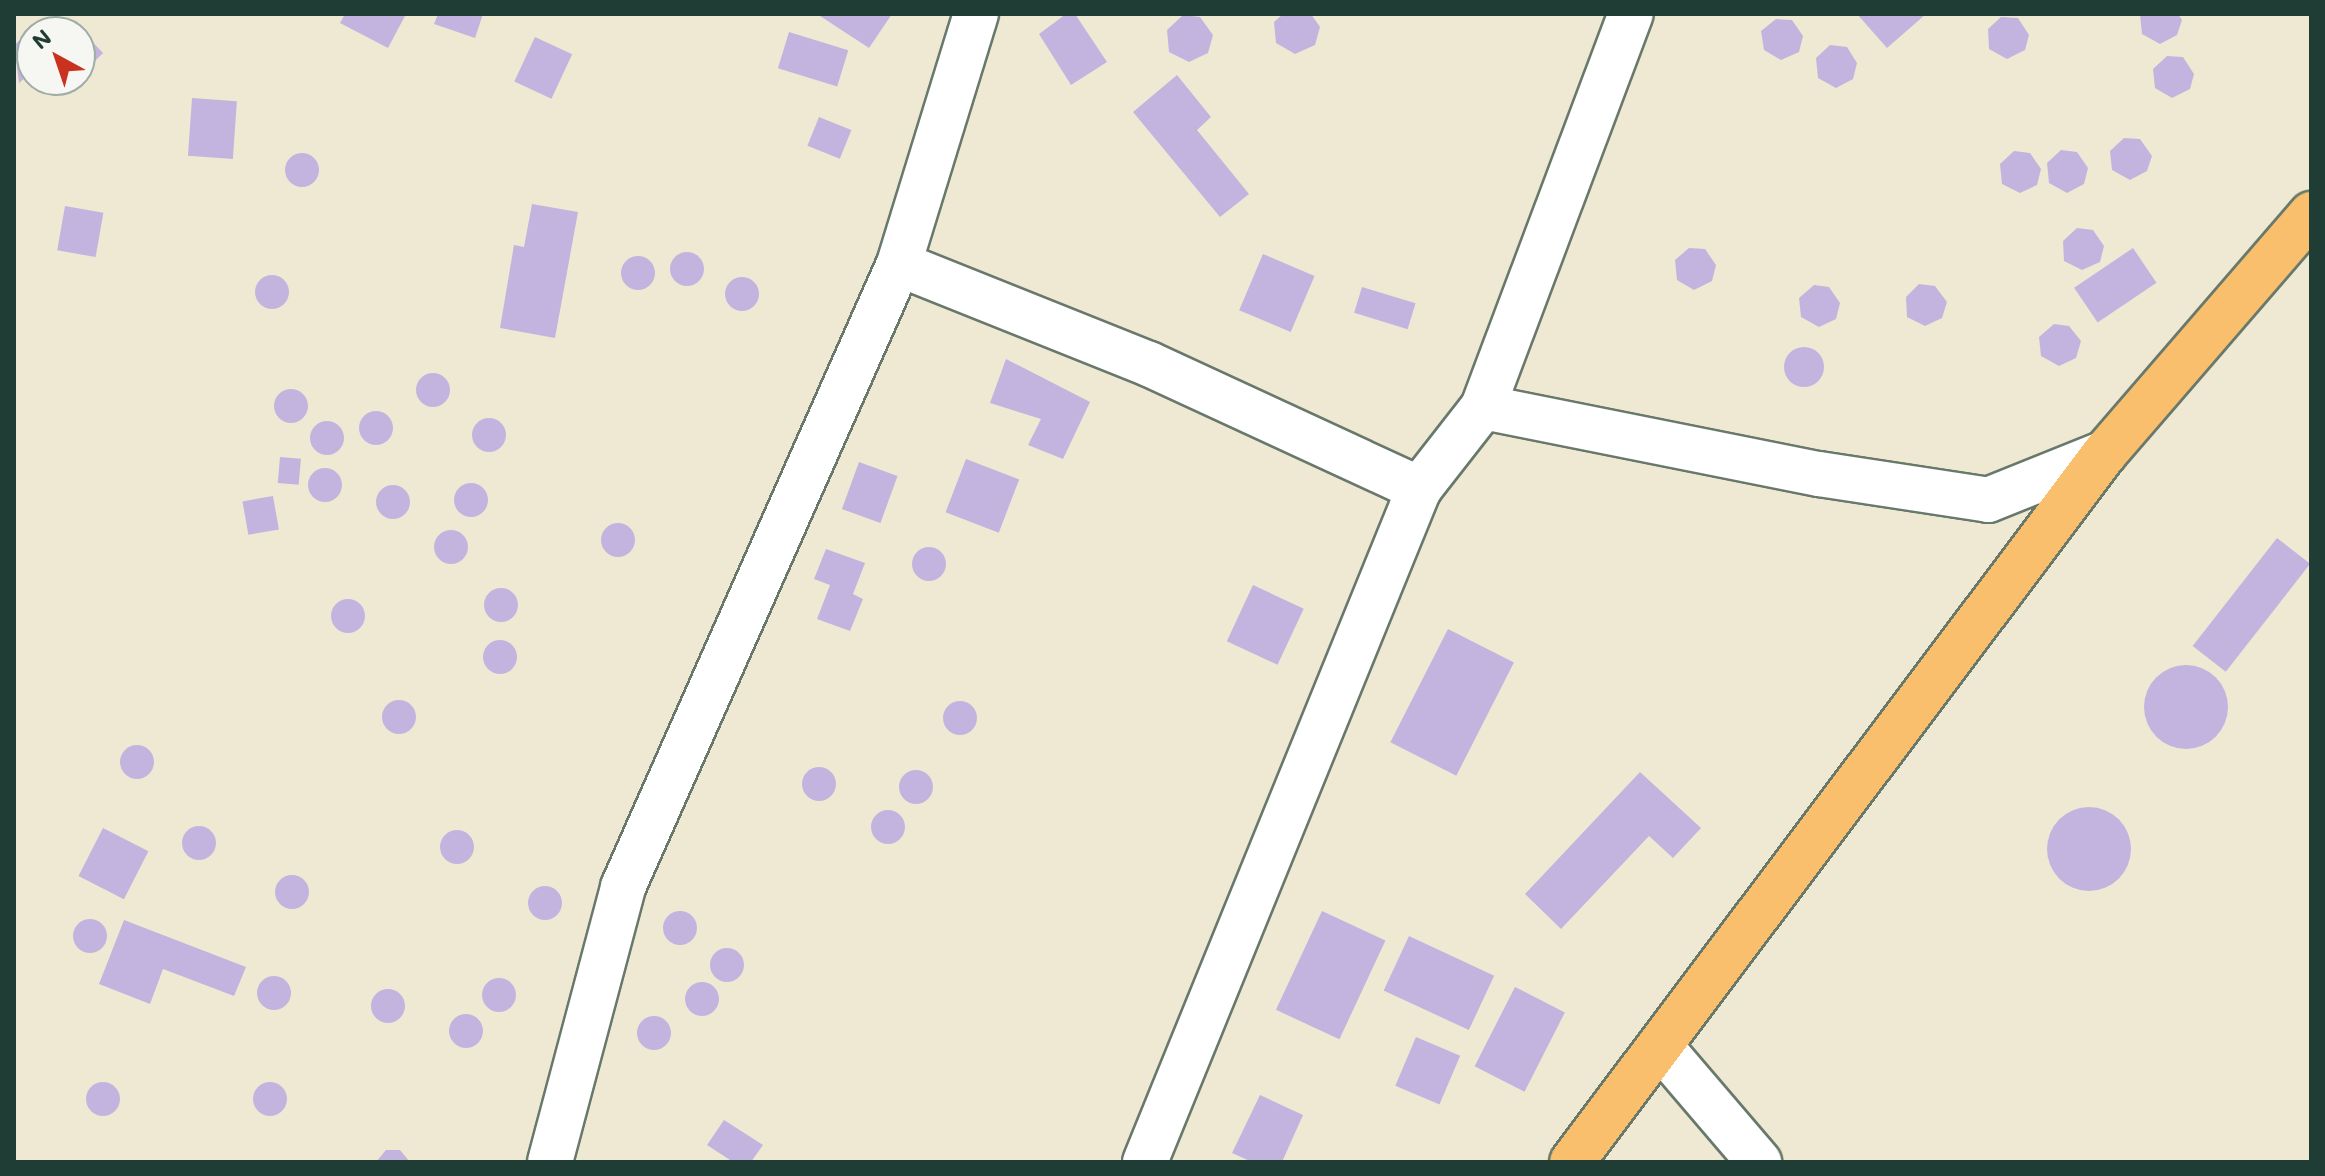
<!DOCTYPE html>
<style>
body{margin:0}
#map{position:relative;width:2325px;height:1176px;overflow:hidden;background:#efe9d4;font-family:Mali,sans-serif}
div>[style]{position:absolute}
[style*='--x']{left:calc(var(--x)*1px);top:calc(var(--y)*1px);width:calc(var(--w)*1px);rotate:calc(var(--a)*1deg)}
.building>*{inset:0;background:#c3b4df;transform-origin:0 0}
.round{border-radius:50%}
.roads{filter:drop-shadow(2px 0 #68796c) drop-shadow(-2px 0 #68796c) drop-shadow(0 2px #68796c) drop-shadow(0 -2px #68796c)}
.minor>*{height:44px;margin:-22px;padding:0 22px;transform-origin:22px;border-radius:22px;background:#fff}
.major>*{height:44px;margin:-22px;padding:0 22px;transform-origin:22px;border-radius:22px;background:#f9bf6d}
span{translate:-50% -50%;white-space:nowrap;text-align:center;line-height:1.15;-webkit-text-stroke:7px #f6f6f2;paint-order:stroke}
.frame{position:absolute;inset:0;border:16px solid #1f3d34;pointer-events:none}
.north{position:absolute;left:16px;top:16px;width:80px;height:80px;box-sizing:border-box;background:#f6f6f2;border:2px solid #a0aca6;border-radius:50%;rotate:320deg;font-size:22px;font-weight:700;line-height:32px;text-align:center;color:#1f3d34}
.north::after{content:'';display:block;margin:auto;width:28px;height:36px;background:#c8321e;clip-path:polygon(50% 0,100% 100%,50% 72%,0 100%)}
</style>
<div id="map">
<div class="building">
<i style="clip-path:polygon(345px 14px,406px 14px,388px 48px,340px 23px)"></i>
<i style="clip-path:polygon(438px 14px,483px 14px,475px 38px,434px 24px)"></i>
<i style="clip-path:polygon(817px 14px,892px 14px,869px 48px)"></i>
<i style="clip-path:polygon(1066px 14px,1075px 14px,1107px 62px,1071px 85px,1039px 34px)"></i>
<i style="clip-path:polygon(1283px 14px,1311px 14px,1320px 27px,1315px 45px,1295px 54px,1276px 43px,1274px 22px)"></i>
<i style="clip-path:polygon(1857px 14px,1926px 14px,1887px 48px)"></i>
<i style="clip-path:polygon(2140px 14px,2178px 14px,2182px 20px,2177px 35px,2160px 44px,2142px 34px)"></i>
<i style="clip-path:polygon(1183px 15px,1200px 17px,1213px 35px,1208px 53px,1189px 62px,1169px 52px,1167px 30px)"></i>
<i style="clip-path:polygon(2001px 17px,2018px 18px,2029px 35px,2025px 50px,2007px 59px,1989px 49px,1988px 29px)"></i>
<i style="clip-path:polygon(1776px 19px,1792px 20px,1803px 36px,1799px 52px,1781px 60px,1764px 50px,1761px 31px)"></i>
<i style="clip-path:polygon(42px 22px,50px 32px,32px 32px,32px 72px,19px 83px,14px 45px)"></i>
<i style="left:789px;top:32px;width:62px;height:38px;rotate:17deg"></i>
<i style="clip-path:polygon(84px 33px,103px 53px,80px 76px,80px 37px)"></i>
<i style="left:535px;top:37px;width:41px;height:49px;rotate:25deg"></i>
<i style="clip-path:polygon(1830px 45px,1847px 47px,1857px 63px,1853px 79px,1836px 88px,1818px 78px,1816px 58px)"></i>
<i style="clip-path:polygon(2167px 56px,2183px 57px,2194px 74px,2190px 89px,2172px 98px,2155px 88px,2153px 69px)"></i>
<i style="clip-path:polygon(1177px 75px,1211px 117px,1197px 130px,1249px 194px,1220px 217px,1133px 112px)"></i>
<i style="left:192px;top:98px;width:45px;height:58px;rotate:4deg"></i>
<i style="left:819px;top:117px;width:35px;height:31px;rotate:22deg"></i>
<i style="clip-path:polygon(2124px 138px,2140px 139px,2152px 156px,2147px 171px,2130px 180px,2112px 170px,2110px 151px)"></i>
<i style="clip-path:polygon(2061px 150px,2077px 152px,2088px 168px,2084px 184px,2067px 193px,2049px 183px,2047px 163px)"></i>
<i style="clip-path:polygon(2014px 151px,2030px 153px,2041px 169px,2037px 185px,2020px 193px,2002px 184px,2000px 164px)"></i>
<i class="round" style="left:285px;top:153px;width:34px;height:34px"></i>
<i style="clip-path:polygon(532px 204px,578px 212px,555px 338px,500px 328px,514px 245px,524px 247px)"></i>
<i style="left:65px;top:206px;width:39px;height:45px;rotate:10deg"></i>
<i style="clip-path:polygon(2077px 228px,2093px 230px,2104px 246px,2100px 262px,2082px 270px,2064px 261px,2063px 241px)"></i>
<i style="clip-path:polygon(1689px 248px,1705px 249px,1716px 265px,1712px 281px,1694px 290px,1677px 280px,1675px 260px)"></i>
<i style="left:2133px;top:248px;width:42px;height:71px;rotate:56deg"></i>
<i class="round" style="left:670px;top:252px;width:34px;height:34px"></i>
<i style="left:1263px;top:254px;width:56px;height:61px;rotate:23deg"></i>
<i class="round" style="left:621px;top:256px;width:34px;height:34px"></i>
<i class="round" style="left:255px;top:275px;width:34px;height:34px"></i>
<i class="round" style="left:725px;top:277px;width:34px;height:34px"></i>
<i style="clip-path:polygon(1919px 284px,1935px 286px,1947px 302px,1942px 318px,1925px 326px,1907px 317px,1906px 297px)"></i>
<i style="clip-path:polygon(1814px 285px,1829px 287px,1840px 303px,1836px 319px,1819px 327px,1801px 317px,1799px 298px)"></i>
<i style="left:1362px;top:287px;width:56px;height:27px;rotate:17deg"></i>
<i style="clip-path:polygon(2054px 324px,2069px 326px,2081px 341px,2076px 358px,2059px 366px,2041px 356px,2039px 337px)"></i>
<i class="round" style="left:1784px;top:347px;width:40px;height:40px"></i>
<i style="clip-path:polygon(1006px 359px,1090px 402px,1063px 459px,1028px 445px,1041px 419px,990px 403px)"></i>
<i class="round" style="left:416px;top:373px;width:34px;height:34px"></i>
<i class="round" style="left:274px;top:389px;width:34px;height:34px"></i>
<i class="round" style="left:359px;top:411px;width:34px;height:34px"></i>
<i class="round" style="left:472px;top:418px;width:34px;height:34px"></i>
<i class="round" style="left:310px;top:421px;width:34px;height:34px"></i>
<i style="left:280px;top:457px;width:21px;height:26px;rotate:5deg"></i>
<i style="left:966px;top:459px;width:57px;height:57px;rotate:21deg"></i>
<i style="left:859px;top:462px;width:41px;height:50px;rotate:20deg"></i>
<i class="round" style="left:308px;top:468px;width:34px;height:34px"></i>
<i class="round" style="left:454px;top:483px;width:34px;height:34px"></i>
<i class="round" style="left:376px;top:485px;width:34px;height:34px"></i>
<i style="left:273px;top:496px;width:34px;height:31px;rotate:80deg"></i>
<i class="round" style="left:601px;top:523px;width:34px;height:34px"></i>
<i class="round" style="left:434px;top:530px;width:34px;height:34px"></i>
<i style="left:2277px;top:538px;width:42px;height:137px;rotate:38deg"></i>
<i class="round" style="left:912px;top:547px;width:34px;height:34px"></i>
<i style="clip-path:polygon(826px 549px,865px 563px,853px 594px,863px 599px,850px 631px,817px 619px,830px 585px,814px 579px)"></i>
<i style="left:1253px;top:585px;width:56px;height:62px;rotate:25deg"></i>
<i class="round" style="left:484px;top:588px;width:34px;height:34px"></i>
<i class="round" style="left:331px;top:599px;width:34px;height:34px"></i>
<i style="left:1448px;top:629px;width:74px;height:127px;rotate:27deg"></i>
<i class="round" style="left:483px;top:640px;width:34px;height:34px"></i>
<i class="round" style="left:2144px;top:665px;width:84px;height:84px"></i>
<i class="round" style="left:382px;top:700px;width:34px;height:34px"></i>
<i class="round" style="left:943px;top:701px;width:34px;height:34px"></i>
<i class="round" style="left:120px;top:745px;width:34px;height:34px"></i>
<i class="round" style="left:802px;top:767px;width:34px;height:34px"></i>
<i class="round" style="left:899px;top:770px;width:34px;height:34px"></i>
<i style="clip-path:polygon(1640px 772px,1701px 828px,1673px 858px,1649px 836px,1561px 929px,1525px 894px)"></i>
<i class="round" style="left:2047px;top:807px;width:84px;height:84px"></i>
<i class="round" style="left:871px;top:810px;width:34px;height:34px"></i>
<i class="round" style="left:182px;top:826px;width:34px;height:34px"></i>
<i style="left:103px;top:828px;width:51px;height:54px;rotate:27deg"></i>
<i class="round" style="left:440px;top:830px;width:34px;height:34px"></i>
<i class="round" style="left:275px;top:875px;width:34px;height:34px"></i>
<i class="round" style="left:528px;top:886px;width:34px;height:34px"></i>
<i class="round" style="left:663px;top:911px;width:34px;height:34px"></i>
<i style="left:1322px;top:911px;width:70px;height:109px;rotate:25deg"></i>
<i class="round" style="left:73px;top:919px;width:34px;height:34px"></i>
<i style="clip-path:polygon(124px 920px,246px 967px,234px 996px,163px 969px,150px 1004px,99px 984px)"></i>
<i style="left:1409px;top:936px;width:94px;height:60px;rotate:25deg"></i>
<i class="round" style="left:710px;top:948px;width:34px;height:34px"></i>
<i class="round" style="left:257px;top:976px;width:34px;height:34px"></i>
<i class="round" style="left:482px;top:978px;width:34px;height:34px"></i>
<i class="round" style="left:685px;top:982px;width:34px;height:34px"></i>
<i style="left:1515px;top:987px;width:56px;height:89px;rotate:27deg"></i>
<i class="round" style="left:371px;top:989px;width:34px;height:34px"></i>
<i class="round" style="left:449px;top:1014px;width:34px;height:34px"></i>
<i class="round" style="left:637px;top:1016px;width:34px;height:34px"></i>
<i style="left:1416px;top:1037px;width:48px;height:53px;rotate:23deg"></i>
<i class="round" style="left:253px;top:1082px;width:34px;height:34px"></i>
<i class="round" style="left:86px;top:1082px;width:34px;height:34px"></i>
<i style="clip-path:polygon(1260px 1095px,1303px 1115px,1282px 1162px,1252px 1162px,1232px 1153px)"></i>
<i style="clip-path:polygon(724px 1120px,763px 1145px,751px 1162px,733px 1162px,707px 1145px)"></i>
<i style="clip-path:polygon(386px 1150px,400px 1150px,410px 1162px,376px 1162px)"></i>
</div>
<div class="roads">
<div class="minor">
<i style="--x:899;--y:264;--w:269;--a:21.8"></i>
<i style="--x:1149;--y:364;--w:298;--a:24.8"></i>
<i style="--x:1483;--y:407;--w:343;--a:11.3"></i>
<i style="--x:1819;--y:474;--w:171;--a:8.7"></i>
<i style="--x:1988;--y:500;--w:126;--a:-21.9"></i>
<i style="--x:1660;--y:1046;--w:153;--a:49.5"></i>
<i style="--x:550;--y:1162;--w:285;--a:-75.1"></i>
<i style="--x:623;--y:887;--w:681;--a:-66.11"></i>
<i style="--x:899;--y:264;--w:262;--a:-72.9"></i>
<i style="--x:1145;--y:1162;--w:727;--a:-67.85"></i>
<i style="--x:1419;--y:489;--w:104;--a:-52"></i>
<i style="--x:1483;--y:407;--w:420;--a:-69.4"></i>
</div>
<div class="major">
<i style="--x:1572;--y:1162;--w:887;--a:-53.07"></i>
<i style="--x:2105;--y:453;--w:316;--a:-49.2"></i>
</div>
</div>
<div class="frame"></div>
<div class="north">N</div>
</div>
